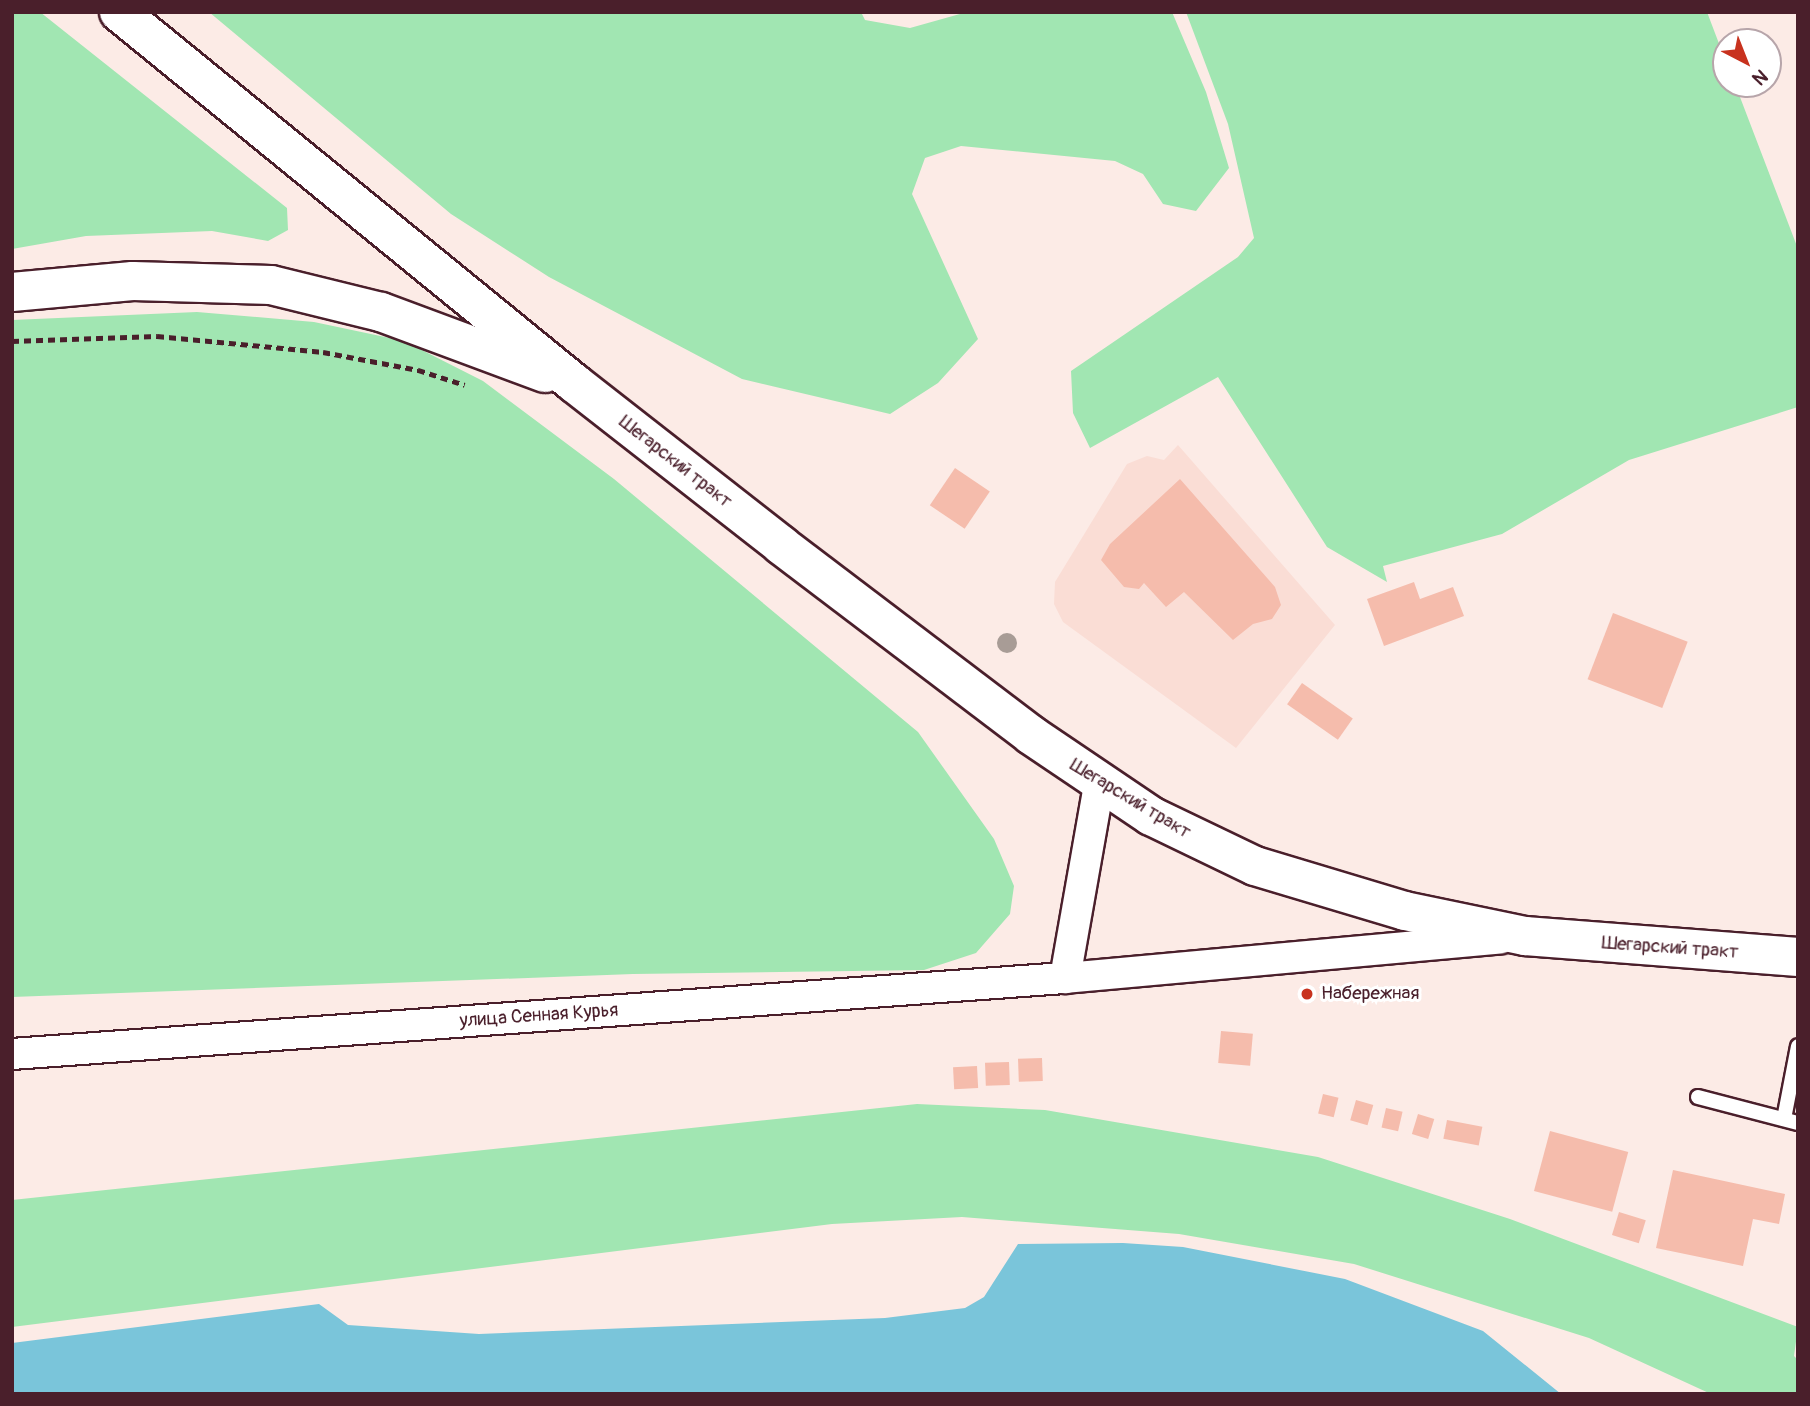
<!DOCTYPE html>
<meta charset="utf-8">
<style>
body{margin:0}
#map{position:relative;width:1810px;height:1406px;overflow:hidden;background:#fcebe6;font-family:Pangolin,sans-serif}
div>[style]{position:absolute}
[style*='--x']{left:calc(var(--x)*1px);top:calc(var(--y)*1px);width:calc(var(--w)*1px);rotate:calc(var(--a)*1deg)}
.built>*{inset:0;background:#faddd5}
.green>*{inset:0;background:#a1e6b2}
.water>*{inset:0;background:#7ac5da}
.building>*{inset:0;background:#f5bcac;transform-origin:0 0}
.path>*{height:4.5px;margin-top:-2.25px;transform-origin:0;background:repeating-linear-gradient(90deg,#4a1f2b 0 7px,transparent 0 12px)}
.roads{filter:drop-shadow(2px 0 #4a1f2b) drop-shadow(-2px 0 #4a1f2b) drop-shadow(0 2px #4a1f2b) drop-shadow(0 -2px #4a1f2b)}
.lane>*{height:14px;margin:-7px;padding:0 7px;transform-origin:7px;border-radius:7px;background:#fff}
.street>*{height:30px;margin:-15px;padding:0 15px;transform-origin:15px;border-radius:15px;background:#fff}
.primary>*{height:38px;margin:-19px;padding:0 19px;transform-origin:19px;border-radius:19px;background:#fff}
.trees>*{width:20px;height:20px;margin:-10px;border-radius:50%;background:#a89c96}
.dots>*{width:19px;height:19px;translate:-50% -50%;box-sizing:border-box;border:4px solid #fff;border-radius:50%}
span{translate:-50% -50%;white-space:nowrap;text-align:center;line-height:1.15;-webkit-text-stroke:6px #fff;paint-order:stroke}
.street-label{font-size:19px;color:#4a1f2b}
.poi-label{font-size:19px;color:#4a1f2b}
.left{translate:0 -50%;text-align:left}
.frame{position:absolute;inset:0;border:14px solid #4a1f2b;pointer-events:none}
.north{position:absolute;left:1712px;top:28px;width:70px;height:70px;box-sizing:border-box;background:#fff;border:2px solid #b7a5aa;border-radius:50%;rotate:138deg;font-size:19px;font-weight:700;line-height:28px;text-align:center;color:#4a1f2b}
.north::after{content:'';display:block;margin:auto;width:24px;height:32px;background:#c8321e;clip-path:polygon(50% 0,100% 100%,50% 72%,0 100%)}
</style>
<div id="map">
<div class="built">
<i style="clip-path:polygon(1178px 445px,1335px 625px,1236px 748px,1063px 622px,1054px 604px,1055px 582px,1127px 464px,1147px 456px,1164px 460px)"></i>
</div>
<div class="green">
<i style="clip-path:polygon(12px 12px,40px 12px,287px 208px,288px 230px,268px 241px,212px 231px,86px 236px,12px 249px)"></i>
<i style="clip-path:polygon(209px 12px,861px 12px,865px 20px,910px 28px,967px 12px,1172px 12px,1206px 92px,1229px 168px,1196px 211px,1163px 204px,1143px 174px,1115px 161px,961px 146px,925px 158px,912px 194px,978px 339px,938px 383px,890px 414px,742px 379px,549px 277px,451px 214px)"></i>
<i style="clip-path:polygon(1186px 12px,1707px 12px,1726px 62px,1726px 84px,1735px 84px,1798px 249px,1798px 407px,1629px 460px,1502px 534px,1383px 566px,1387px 582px,1327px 547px,1218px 377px,1090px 448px,1073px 413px,1071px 371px,1238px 257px,1254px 238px,1228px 124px)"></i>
<i style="clip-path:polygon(197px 312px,314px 322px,404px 341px,483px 381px,614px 479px,918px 732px,994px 839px,1014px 886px,1010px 914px,976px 953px,924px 970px,633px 974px,12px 997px,12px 320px)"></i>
<i style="clip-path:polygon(917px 1104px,1045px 1110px,1318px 1157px,1510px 1219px,1798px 1327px,1794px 1356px,1798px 1360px,1798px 1394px,1711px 1394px,1589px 1338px,1354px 1264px,1179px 1234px,962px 1217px,832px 1224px,12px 1327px,12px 1200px)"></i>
</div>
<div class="water">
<i style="clip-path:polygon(1123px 1243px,1183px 1247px,1345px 1279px,1483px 1331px,1561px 1394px,12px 1394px,12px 1343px,319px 1304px,348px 1325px,479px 1334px,885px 1318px,965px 1308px,984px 1297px,1018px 1244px)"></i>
</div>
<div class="building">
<i style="left:955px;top:468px;width:42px;height:45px;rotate:34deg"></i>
<i style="clip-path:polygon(1180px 479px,1275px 587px,1281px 605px,1272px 619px,1253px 624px,1233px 640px,1184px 592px,1166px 607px,1144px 583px,1139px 589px,1124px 587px,1101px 560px,1110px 544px)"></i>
<i style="clip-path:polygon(1414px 582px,1420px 599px,1453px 587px,1464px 616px,1384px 646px,1367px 599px)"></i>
<i style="left:1613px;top:613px;width:80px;height:71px;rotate:21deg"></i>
<i style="left:1302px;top:683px;width:62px;height:26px;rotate:35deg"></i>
<i style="left:1221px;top:1031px;width:32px;height:32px;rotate:5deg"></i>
<i style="left:1042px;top:1058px;width:23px;height:24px;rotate:88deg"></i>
<i style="left:1009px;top:1062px;width:23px;height:24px;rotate:88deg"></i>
<i style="left:977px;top:1066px;width:22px;height:24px;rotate:87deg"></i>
<i style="left:1323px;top:1094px;width:16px;height:20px;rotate:14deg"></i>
<i style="left:1356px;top:1100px;width:18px;height:21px;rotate:16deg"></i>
<i style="left:1386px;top:1108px;width:17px;height:20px;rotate:13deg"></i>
<i style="left:1418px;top:1114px;width:17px;height:21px;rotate:17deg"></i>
<i style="left:1447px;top:1120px;width:36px;height:19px;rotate:11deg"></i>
<i style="left:1550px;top:1131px;width:81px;height:62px;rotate:15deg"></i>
<i style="clip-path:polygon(1673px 1170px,1785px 1194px,1779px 1224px,1753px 1219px,1743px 1266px,1656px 1248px)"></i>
<i style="left:1619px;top:1212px;width:28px;height:24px;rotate:17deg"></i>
</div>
<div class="path">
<i style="--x:12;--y:341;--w:145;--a:-2"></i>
<i style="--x:157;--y:336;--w:167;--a:5.5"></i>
<i style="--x:323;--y:352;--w:97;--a:10.7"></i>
<i style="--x:418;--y:370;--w:49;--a:17.7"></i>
</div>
<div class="roads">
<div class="lane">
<i style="--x:1698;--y:1097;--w:103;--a:14.6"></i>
<i style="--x:1784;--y:1119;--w:74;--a:-79.1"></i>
</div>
<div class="street">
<i style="--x:1065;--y:978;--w:196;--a:-80"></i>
<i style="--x:12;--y:1054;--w:1056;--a:-4.13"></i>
<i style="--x:1065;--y:978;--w:438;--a:-5.2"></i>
</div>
<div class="primary">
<i style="--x:119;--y:12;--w:587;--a:39.19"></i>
<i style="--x:574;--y:383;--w:263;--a:38"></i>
<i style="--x:781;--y:545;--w:314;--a:37.2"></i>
<i style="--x:1031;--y:735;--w:145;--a:34"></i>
<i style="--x:1151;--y:816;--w:115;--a:25.7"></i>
<i style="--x:1255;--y:866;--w:157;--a:16.7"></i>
<i style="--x:1405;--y:911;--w:123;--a:11.8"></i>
<i style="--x:1525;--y:936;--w:274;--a:4.4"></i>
<i style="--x:12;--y:292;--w:121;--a:-5.2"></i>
<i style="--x:133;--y:281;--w:138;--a:1.7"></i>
<i style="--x:271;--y:285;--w:113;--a:13.8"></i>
<i style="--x:381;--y:312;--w:175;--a:20.4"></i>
</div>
</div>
<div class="trees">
<i style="left:1007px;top:643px"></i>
</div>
<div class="dots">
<i style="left:1307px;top:994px;background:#c8321e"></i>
</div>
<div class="street-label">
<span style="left:675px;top:462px;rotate:38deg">Шегарский тракт</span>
<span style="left:1130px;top:799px;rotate:31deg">Шегарский тракт</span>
<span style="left:1670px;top:948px;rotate:4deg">Шегарский тракт</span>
<span style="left:539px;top:1016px;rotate:-4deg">улица Сенная Курья</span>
</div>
<div class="poi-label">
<span class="left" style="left:1321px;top:994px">Набережная</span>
</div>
<div class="frame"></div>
<div class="north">N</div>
</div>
